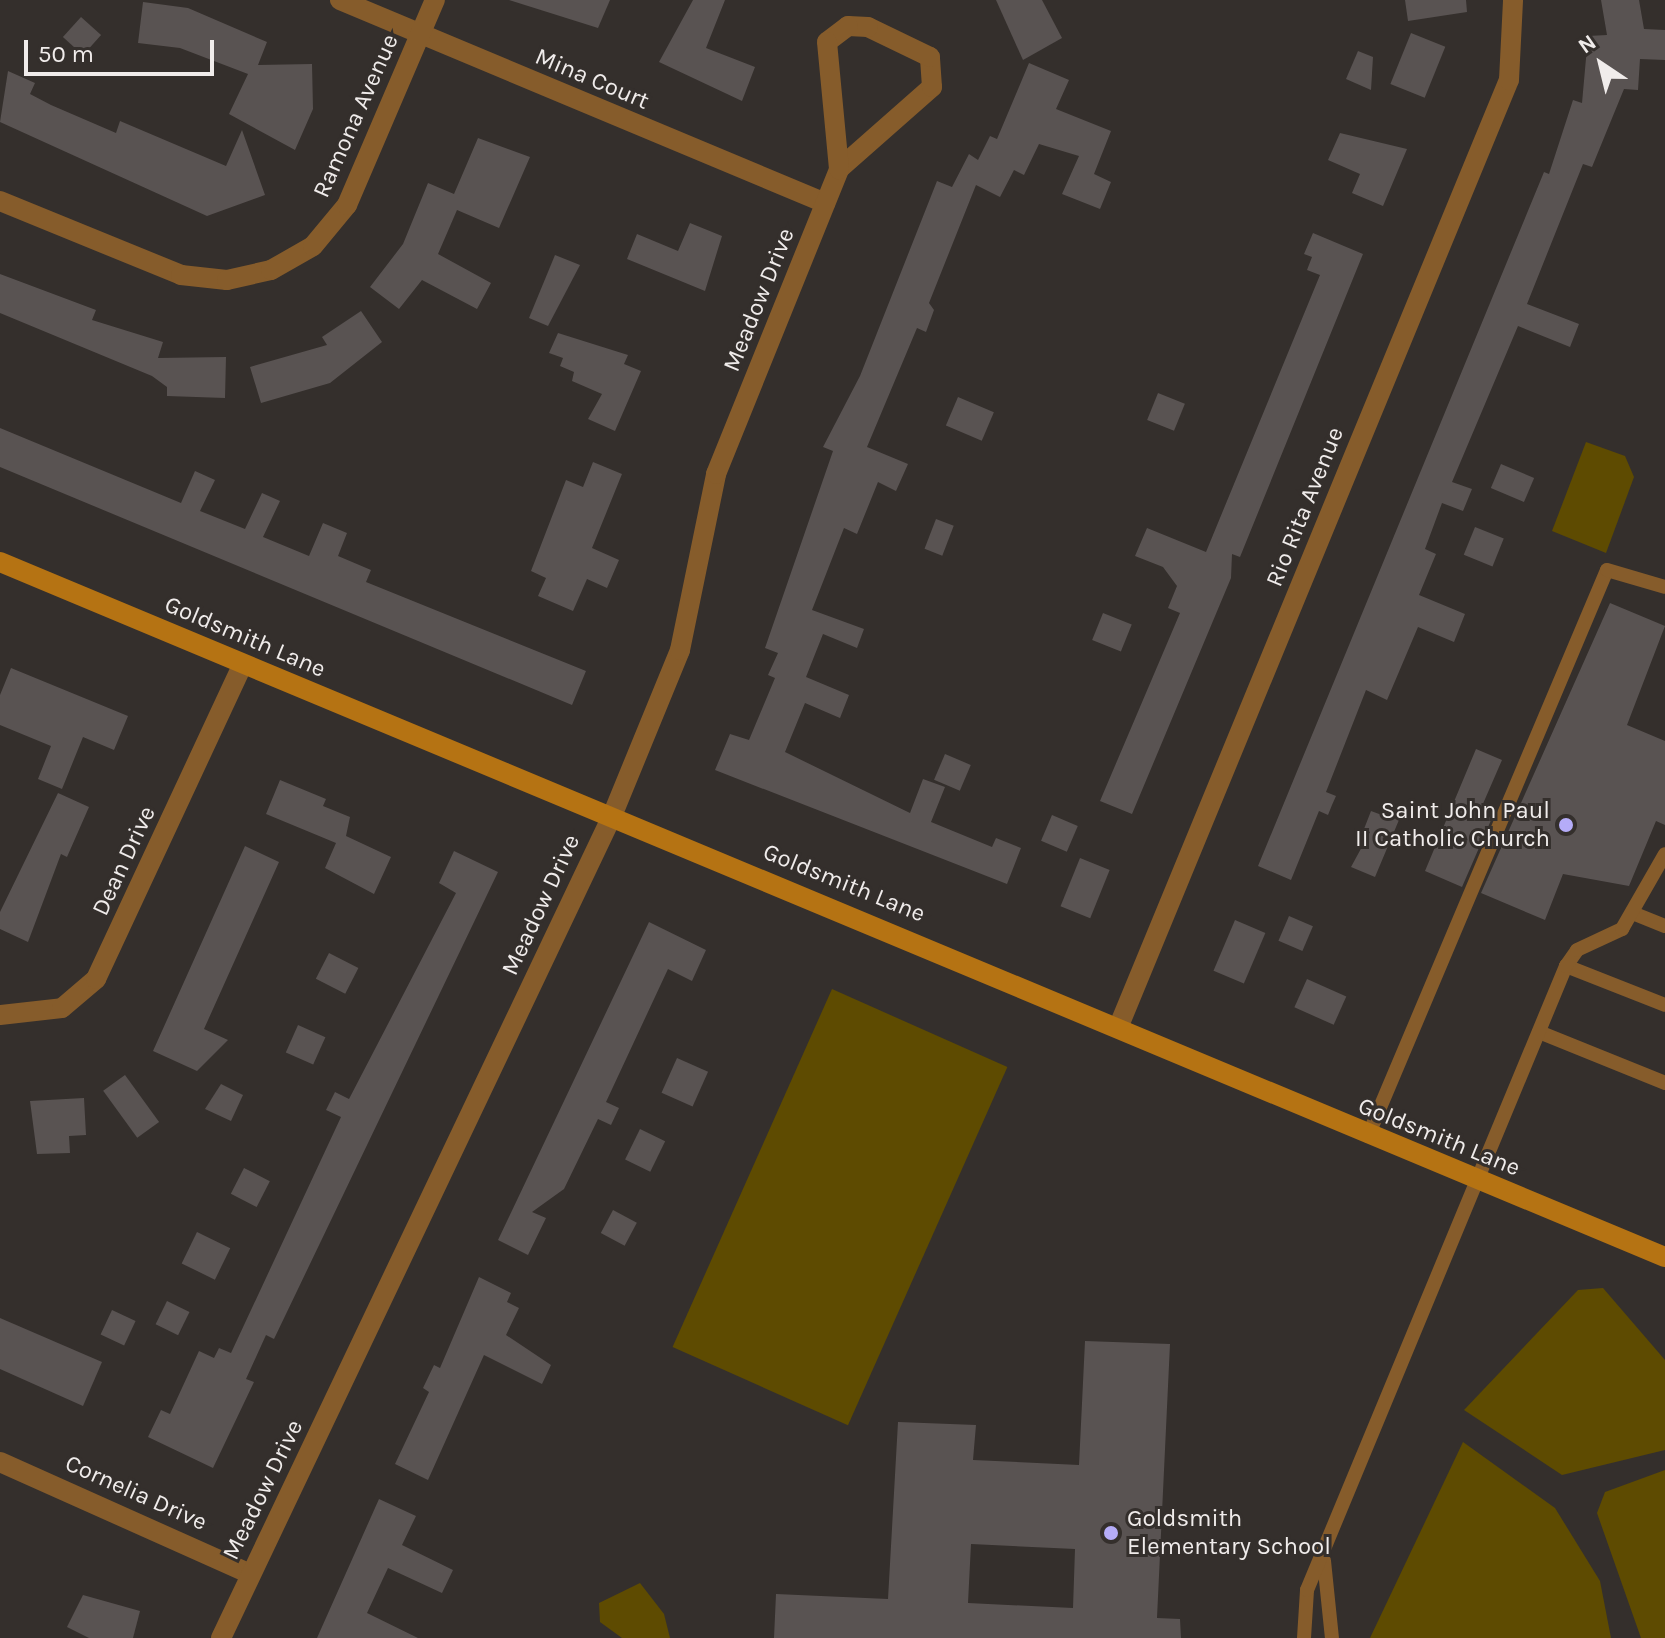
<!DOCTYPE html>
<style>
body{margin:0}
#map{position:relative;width:1665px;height:1638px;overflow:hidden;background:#342f2c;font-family:Karla,sans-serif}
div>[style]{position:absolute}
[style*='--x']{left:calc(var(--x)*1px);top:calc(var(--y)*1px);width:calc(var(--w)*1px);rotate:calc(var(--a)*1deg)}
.green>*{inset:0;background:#5e4b01;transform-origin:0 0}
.building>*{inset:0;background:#595352;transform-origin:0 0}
.lane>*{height:14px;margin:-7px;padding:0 7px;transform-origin:7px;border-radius:7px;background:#865c2b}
.street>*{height:20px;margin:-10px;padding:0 10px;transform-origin:10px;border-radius:10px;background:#865c2b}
.secondary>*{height:20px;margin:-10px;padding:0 10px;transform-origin:10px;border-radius:10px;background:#b57313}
.dots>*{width:22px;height:22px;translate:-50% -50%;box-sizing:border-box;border:4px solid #342f2c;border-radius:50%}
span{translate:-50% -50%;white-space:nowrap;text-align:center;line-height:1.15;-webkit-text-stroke:6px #342f2c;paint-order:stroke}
.street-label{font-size:24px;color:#f0eceb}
.poi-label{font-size:24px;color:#f0eceb}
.right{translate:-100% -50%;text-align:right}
.left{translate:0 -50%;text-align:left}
.north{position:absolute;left:1561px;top:24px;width:80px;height:80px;-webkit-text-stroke:6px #342f2c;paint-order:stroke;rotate:325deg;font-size:22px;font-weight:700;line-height:32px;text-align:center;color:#f0eceb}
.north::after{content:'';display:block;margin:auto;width:28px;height:36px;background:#f0eceb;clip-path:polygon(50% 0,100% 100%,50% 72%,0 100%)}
.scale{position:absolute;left:24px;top:40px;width:190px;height:36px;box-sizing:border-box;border:4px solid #f0eceb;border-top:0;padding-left:10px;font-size:24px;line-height:28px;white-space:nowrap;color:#f0eceb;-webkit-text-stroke:6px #342f2c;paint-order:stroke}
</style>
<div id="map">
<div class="green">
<i style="clip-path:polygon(1586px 442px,1625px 456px,1634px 477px,1606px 553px,1552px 531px)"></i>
<i style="left:832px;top:989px;width:192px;height:392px;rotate:24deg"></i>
<i style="clip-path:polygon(1603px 1288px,1665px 1360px,1665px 1450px,1562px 1475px,1464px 1410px,1578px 1290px)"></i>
<i style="clip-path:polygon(1463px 1442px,1555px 1508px,1600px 1581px,1611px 1638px,1370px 1638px)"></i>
<i style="clip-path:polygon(1665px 1470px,1665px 1638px,1641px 1638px,1597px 1513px,1605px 1492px)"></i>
<i style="clip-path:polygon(640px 1583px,664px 1614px,670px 1638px,622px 1638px,600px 1622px,599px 1603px)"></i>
</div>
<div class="building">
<i style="clip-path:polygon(509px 0,610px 0,598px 28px)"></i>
<i style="clip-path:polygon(693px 0,725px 0,706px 48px,755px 67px,742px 101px,659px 62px)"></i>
<i style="clip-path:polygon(996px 0,1042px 0,1062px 38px,1023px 60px)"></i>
<i style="clip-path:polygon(1405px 0,1466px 0,1467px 12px,1408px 21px)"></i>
<i style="clip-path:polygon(1601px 0,1639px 0,1644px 29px,1665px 30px,1665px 60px,1640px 59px,1638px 90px,1624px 89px,1592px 167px,1583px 164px,1527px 304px,1579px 324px,1570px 347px,1518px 326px,1452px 482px,1472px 489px,1463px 511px,1442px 503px,1425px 549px,1436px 554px,1419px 595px,1465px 614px,1454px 642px,1418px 627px,1387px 700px,1366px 690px,1326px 792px,1336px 796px,1332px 805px,1328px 815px,1319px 811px,1291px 880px,1258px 866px,1544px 172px,1549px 174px,1573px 100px,1582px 103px,1588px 36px,1607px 35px)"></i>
<i style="clip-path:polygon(143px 2px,188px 8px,267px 42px,258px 65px,312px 64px,313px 109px,295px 150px,229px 114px,248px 74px,180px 48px,138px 43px)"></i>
<i style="left:81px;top:17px;width:27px;height:27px;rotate:42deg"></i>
<i style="left:1411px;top:33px;width:37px;height:55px;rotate:22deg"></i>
<i style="clip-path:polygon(1358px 51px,1373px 57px,1371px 90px,1346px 79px)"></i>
<i style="clip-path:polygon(1029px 63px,1069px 80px,1056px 109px,1111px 131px,1094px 174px,1111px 182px,1100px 209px,1062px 194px,1079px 156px,1039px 144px,1024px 175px,1014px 170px,1000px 197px,976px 185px,929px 303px,934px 310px,926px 332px,917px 328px,867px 447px,908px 464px,896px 491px,878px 482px,857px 534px,844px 528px,812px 610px,864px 629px,857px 648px,823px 634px,806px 677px,849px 695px,840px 718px,805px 703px,785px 752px,910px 813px,923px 779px,945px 787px,931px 822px,992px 847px,996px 838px,1021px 848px,1007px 884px,715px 770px,730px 734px,749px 740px,775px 678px,768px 675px,778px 653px,765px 648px,833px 451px,823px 447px,860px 376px,937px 181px,952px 187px,969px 154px,978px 160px,990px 136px,997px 139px)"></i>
<i style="clip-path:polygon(8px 71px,35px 83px,30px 94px,51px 105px,116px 133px,120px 121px,226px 166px,242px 130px,265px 195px,207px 216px,0 122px)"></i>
<i style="clip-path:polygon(1340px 133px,1407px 149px,1383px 206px,1352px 193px,1360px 174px,1328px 160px)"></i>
<i style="clip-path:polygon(478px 138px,530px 157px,499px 228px,457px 210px,438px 254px,491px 283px,477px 309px,422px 280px,399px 309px,370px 287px,403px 244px,428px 183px,454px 194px)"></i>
<i style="clip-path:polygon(690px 223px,722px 236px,705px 291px,627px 259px,637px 234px,678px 251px)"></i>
<i style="clip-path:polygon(1313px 233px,1363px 254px,1240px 557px,1232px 554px,1231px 578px,1132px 814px,1100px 801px,1180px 613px,1168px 608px,1177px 586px,1163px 567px,1135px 556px,1147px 528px,1206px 552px,1320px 275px,1307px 270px,1312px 257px,1304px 254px)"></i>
<i style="clip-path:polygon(555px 255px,580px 265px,548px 326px,529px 318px)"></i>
<i style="clip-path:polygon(0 274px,96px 310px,92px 320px,163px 342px,158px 358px,226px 357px,225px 398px,167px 396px,167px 387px,152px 376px,0 313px)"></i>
<i style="clip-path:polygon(361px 311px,382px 342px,330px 383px,261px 403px,250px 367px,327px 345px,322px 337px)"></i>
<i style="clip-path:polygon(558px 333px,628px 355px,624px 364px,641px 371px,615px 431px,588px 419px,602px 394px,572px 381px,574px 372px,560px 366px,563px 358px,549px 353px)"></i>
<i style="left:1158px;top:393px;width:29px;height:29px;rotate:22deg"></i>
<i style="left:958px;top:397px;width:39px;height:31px;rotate:23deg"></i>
<i style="clip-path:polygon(0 428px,181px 503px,195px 471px,215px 480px,200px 511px,245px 529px,262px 493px,280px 501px,263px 537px,309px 556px,323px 523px,347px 533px,338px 556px,371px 570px,366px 582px,586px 671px,572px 705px,0 467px)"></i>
<i style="clip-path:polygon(593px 462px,622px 474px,592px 548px,619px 560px,607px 588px,587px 579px,573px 611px,538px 596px,546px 578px,531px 571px,566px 480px,583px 487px)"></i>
<i style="left:1501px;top:464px;width:36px;height:26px;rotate:23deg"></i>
<i style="left:936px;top:519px;width:19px;height:32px;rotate:21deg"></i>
<i style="left:1475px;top:527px;width:31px;height:30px;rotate:22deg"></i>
<i style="clip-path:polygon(1610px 603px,1665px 626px,1627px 725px,1665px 741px,1665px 825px,1656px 821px,1629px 886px,1563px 874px,1545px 920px,1481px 893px)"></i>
<i style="left:1103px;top:613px;width:31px;height:29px;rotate:22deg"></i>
<i style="clip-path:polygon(11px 668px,128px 716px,114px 750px,83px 737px,62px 789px,38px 779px,51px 746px,0 725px,0 695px)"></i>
<i style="clip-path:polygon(1476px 749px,1502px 760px,1479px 813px,1492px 818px,1462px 887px,1425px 871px)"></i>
<i style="left:945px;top:754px;width:28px;height:28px;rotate:23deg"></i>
<i style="clip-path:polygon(280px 780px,326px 799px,323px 806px,350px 817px,346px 836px,391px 857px,374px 894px,325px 868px,336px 843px,266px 814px)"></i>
<i style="clip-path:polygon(58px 793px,89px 807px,67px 857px,61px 854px,28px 942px,0 929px,0 912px)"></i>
<i style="clip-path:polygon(1404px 808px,1375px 877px,1351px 867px,1370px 832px,1364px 829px,1371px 811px,1390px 818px)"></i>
<i style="left:1052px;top:815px;width:28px;height:28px;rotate:23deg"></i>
<i style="clip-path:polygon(245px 846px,279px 862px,204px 1029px,228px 1040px,197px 1071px,153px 1051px)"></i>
<i style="clip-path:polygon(454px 851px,498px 872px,274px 1339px,266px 1335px,246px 1379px,254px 1382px,213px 1468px,148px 1437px,161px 1410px,170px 1414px,199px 1351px,214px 1358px,219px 1348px,231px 1353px,341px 1117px,326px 1110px,335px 1092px,349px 1099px,456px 893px,439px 883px)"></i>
<i style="left:1080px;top:858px;width:32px;height:52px;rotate:22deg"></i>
<i style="left:1289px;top:916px;width:26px;height:27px;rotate:23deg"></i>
<i style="left:1235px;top:920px;width:33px;height:55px;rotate:23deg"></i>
<i style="clip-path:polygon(649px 922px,706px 950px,692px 981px,668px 969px,606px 1102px,619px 1108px,611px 1125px,598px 1119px,564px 1189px,532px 1212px,546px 1218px,528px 1255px,498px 1240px)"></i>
<i style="left:329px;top:953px;width:33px;height:29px;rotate:27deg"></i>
<i style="left:1307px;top:979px;width:43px;height:31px;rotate:24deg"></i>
<i style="left:298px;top:1025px;width:30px;height:30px;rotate:24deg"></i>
<i style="left:677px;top:1058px;width:34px;height:38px;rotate:24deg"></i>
<i style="left:125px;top:1075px;width:58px;height:27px;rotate:54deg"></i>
<i style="clip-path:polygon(221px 1084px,243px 1095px,231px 1121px,205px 1109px)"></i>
<i style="clip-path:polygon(84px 1098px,86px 1135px,69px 1136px,70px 1153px,37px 1154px,30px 1101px)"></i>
<i style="left:640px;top:1129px;width:28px;height:34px;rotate:26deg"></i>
<i style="left:244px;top:1168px;width:29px;height:29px;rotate:27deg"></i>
<i style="left:613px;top:1210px;width:27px;height:26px;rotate:28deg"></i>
<i style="left:197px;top:1232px;width:37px;height:35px;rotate:26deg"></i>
<i style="clip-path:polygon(479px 1277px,511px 1293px,507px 1302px,519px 1308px,506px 1335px,551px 1365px,542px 1384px,484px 1355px,428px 1480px,395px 1464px,429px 1392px,423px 1388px,434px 1365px,440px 1368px)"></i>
<i style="left:167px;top:1301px;width:25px;height:26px;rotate:26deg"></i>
<i style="left:112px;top:1310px;width:26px;height:27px;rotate:25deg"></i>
<i style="clip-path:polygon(0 1318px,102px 1362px,83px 1406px,0 1369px)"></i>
<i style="clip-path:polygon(evenodd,1085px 1341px,1170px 1344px,1157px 1618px,1180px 1619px,1181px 1638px,774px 1638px,776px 1594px,888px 1599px,898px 1422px,976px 1425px,973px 1460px,1079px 1465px,1085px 1341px,971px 1544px,1075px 1549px,1073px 1608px,968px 1603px,971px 1544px)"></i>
<i style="clip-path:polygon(379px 1499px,416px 1516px,402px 1545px,453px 1570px,442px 1593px,388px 1568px,367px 1613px,418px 1638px,317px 1638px)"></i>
<i style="clip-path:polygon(83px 1595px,140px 1611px,133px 1638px,89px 1638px,67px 1627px)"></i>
</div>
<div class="lane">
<i style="--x:1635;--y:914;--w:32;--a:22"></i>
<i style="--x:1566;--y:966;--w:106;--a:21.5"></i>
<i style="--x:1539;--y:1032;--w:136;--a:22"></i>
<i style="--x:1368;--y:1136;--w:614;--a:-67.11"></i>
<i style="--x:1607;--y:570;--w:60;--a:16.3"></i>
<i style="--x:1324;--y:1561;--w:77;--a:84.1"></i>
<i style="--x:1304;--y:1638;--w:48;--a:-86.4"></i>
<i style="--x:1307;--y:1590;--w:676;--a:-67.46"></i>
<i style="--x:1566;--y:966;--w:19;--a:-55"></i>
<i style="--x:1577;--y:950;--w:50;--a:-25"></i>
<i style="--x:1622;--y:929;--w:86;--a:-60.2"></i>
</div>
<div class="street">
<i style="--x:340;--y:0;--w:526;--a:22.71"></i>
<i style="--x:0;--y:201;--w:196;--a:22.2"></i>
<i style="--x:181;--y:275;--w:46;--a:6.2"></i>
<i style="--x:227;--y:280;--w:45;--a:-12.8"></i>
<i style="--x:271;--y:270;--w:48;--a:-29.7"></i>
<i style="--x:313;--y:246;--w:53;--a:-50.3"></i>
<i style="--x:347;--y:205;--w:223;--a:-66.8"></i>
<i style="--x:0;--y:1015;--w:62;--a:-6.4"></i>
<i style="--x:62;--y:1008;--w:45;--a:-40.5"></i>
<i style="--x:96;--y:979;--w:345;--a:-65"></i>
<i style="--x:1118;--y:1028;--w:1025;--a:-67.59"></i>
<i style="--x:1509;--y:80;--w:80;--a:-87.1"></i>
<i style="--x:0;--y:1462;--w:274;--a:24.1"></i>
<i style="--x:221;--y:1638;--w:910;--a:-64.56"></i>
<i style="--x:612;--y:816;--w:179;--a:-67.7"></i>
<i style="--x:680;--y:650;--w:180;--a:-78.4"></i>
<i style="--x:716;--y:474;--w:329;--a:-68"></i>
<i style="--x:839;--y:169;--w:124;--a:-41.4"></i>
<i style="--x:932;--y:87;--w:30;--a:-94"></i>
<i style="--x:930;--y:57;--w:69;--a:-154.2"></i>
<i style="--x:868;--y:27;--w:20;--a:-177"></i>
<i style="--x:848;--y:26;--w:26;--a:143"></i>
<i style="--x:827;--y:42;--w:128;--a:84.6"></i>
</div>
<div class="secondary">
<i style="--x:0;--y:562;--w:1804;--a:22.66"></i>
</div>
<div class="dots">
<i style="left:1566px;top:825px;background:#b5acf8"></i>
<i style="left:1111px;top:1533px;background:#b5acf8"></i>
</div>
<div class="street-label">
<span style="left:592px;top:79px;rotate:23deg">Mina Court</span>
<span style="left:356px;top:116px;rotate:-66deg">Ramona Avenue</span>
<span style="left:759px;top:300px;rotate:-68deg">Meadow Drive</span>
<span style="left:1305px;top:507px;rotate:-68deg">Rio Rita Avenue</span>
<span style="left:245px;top:637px;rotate:23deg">Goldsmith Lane</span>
<span style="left:124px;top:861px;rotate:-65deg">Dean Drive</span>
<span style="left:844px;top:883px;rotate:22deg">Goldsmith Lane</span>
<span style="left:541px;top:905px;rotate:-65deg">Meadow Drive</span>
<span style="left:1439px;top:1137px;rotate:22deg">Goldsmith Lane</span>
<span style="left:263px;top:1490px;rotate:-64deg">Meadow Drive</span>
<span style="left:136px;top:1493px;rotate:24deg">Cornelia Drive</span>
</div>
<div class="poi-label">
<span class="right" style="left:1550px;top:825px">Saint John Paul<br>II Catholic Church</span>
<span class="left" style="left:1127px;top:1533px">Goldsmith<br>Elementary School</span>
</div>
<div class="north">N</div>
<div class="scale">50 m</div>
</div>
